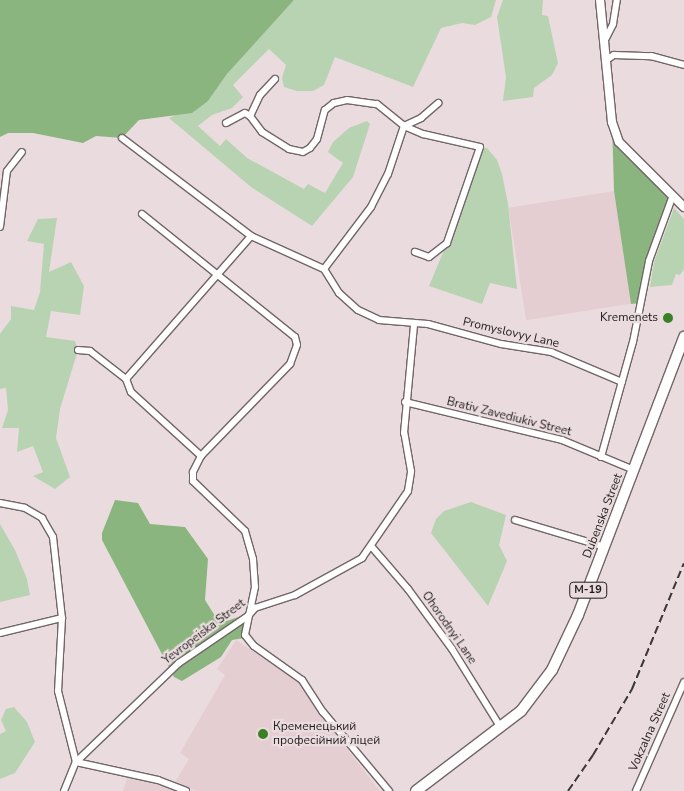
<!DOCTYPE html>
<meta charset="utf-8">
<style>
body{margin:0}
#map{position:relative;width:684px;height:791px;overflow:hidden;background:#eadcde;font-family:"Nunito Sans",sans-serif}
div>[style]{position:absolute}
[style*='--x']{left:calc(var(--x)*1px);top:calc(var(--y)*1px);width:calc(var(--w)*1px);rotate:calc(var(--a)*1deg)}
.built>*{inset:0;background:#e4ced1;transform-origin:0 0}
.green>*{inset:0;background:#b8d3b1}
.forest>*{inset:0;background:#8bb57f}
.roads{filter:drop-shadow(1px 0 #716567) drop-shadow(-1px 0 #716567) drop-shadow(0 1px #716567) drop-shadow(0 -1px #716567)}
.minor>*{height:6px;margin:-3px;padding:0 3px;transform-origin:3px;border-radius:3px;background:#fff}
.tertiary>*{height:8px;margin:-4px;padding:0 4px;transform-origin:4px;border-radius:4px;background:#fff}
.trunk>*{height:10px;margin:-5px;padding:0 5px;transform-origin:5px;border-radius:5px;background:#fff}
.rail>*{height:2px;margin-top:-1px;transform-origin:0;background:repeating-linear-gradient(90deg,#3c3637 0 8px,transparent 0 12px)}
.dots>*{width:14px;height:14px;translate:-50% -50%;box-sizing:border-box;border:2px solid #eadcde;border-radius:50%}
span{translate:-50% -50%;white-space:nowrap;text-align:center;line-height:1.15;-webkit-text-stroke:4.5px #eadcde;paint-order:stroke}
.shield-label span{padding:1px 4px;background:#eadcde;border:1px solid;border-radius:4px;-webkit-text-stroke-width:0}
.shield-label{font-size:11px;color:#1f1a1b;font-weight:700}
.poi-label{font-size:12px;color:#1f1a1b}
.right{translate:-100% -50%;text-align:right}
.left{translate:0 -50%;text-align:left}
.street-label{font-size:12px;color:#1f1a1b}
</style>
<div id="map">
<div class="built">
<i style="left:614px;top:191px;width:114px;height:107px;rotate:81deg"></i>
<i style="clip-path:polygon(236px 640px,300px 682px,320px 715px,380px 791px,196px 791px,175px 782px,189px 759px,180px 753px,225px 675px,217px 669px)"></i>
<i style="clip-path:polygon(128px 776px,158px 784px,177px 791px,123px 791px)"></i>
</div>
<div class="green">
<i style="clip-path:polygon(294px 0,496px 0,491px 17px,475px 25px,462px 23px,441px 28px,413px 87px,335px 57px,324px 85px,313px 91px,297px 91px,284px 87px,282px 78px,286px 65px,269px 49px,233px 85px,243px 97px,232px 108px,212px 115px,198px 126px,220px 146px,226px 139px,247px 158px,304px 189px,308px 184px,325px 193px,343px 163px,328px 152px,333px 142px,349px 128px,367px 121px,370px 124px,353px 177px,312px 226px,251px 187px,169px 118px,208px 101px,227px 74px)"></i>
<i style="clip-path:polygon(503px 0,543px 0,542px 15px,548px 16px,558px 63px,552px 75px,534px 88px,533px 97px,503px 101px,506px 77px,497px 17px)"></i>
<i style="clip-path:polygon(480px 147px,487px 148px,497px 160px,502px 174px,508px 204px,517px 289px,490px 283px,482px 304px,429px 286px,447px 243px)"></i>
<i style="clip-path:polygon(674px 208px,684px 219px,684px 269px,680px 275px,676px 274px,672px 285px,650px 287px,654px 262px)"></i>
<i style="clip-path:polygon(57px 218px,49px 272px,71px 262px,84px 286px,80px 315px,51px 311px,46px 337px,75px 341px,78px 350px,60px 409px,56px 438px,70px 477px,55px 489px,33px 476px,43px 472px,33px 446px,17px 452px,19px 428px,2px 428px,8px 410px,6px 388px,0 389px,0 334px,11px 319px,11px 306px,34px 310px,40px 292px,44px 244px,27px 241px,38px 219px)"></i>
<i style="clip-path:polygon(471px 502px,506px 515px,499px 545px,507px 561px,488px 606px,431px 533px,436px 519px,444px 511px)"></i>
<i style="clip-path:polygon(0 524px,15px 550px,27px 579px,30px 595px,0 602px)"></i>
<i style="clip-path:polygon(14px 707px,27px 722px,35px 742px,15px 773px,0 779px,0 734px,6px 731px,1px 720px,6px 709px)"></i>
</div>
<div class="forest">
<i style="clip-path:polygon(0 0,294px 0,227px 74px,208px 101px,192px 113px,139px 120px,122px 138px,96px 136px,83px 143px,33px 133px,8px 133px,0 137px)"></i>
<i style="clip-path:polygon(612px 122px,619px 142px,673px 195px,649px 261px,640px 303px,631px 304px,614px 191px)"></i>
<i style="clip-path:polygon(115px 500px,138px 503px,150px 524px,185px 527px,208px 559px,205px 600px,217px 619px,223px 622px,248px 614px,244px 638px,232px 640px,221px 657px,182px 681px,174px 677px,102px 540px,102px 533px)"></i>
</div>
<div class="roads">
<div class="minor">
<i style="--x:604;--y:42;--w:20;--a:-63"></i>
<i style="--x:613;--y:24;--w:24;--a:-81"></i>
<i style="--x:605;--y:61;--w:11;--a:-34"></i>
<i style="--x:614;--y:55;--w:37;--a:2"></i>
<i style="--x:651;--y:56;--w:34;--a:15"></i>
<i style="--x:275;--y:79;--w:22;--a:133"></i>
<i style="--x:260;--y:95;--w:23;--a:115"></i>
<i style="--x:250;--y:116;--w:20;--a:53"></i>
<i style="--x:262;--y:132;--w:32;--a:32"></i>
<i style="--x:289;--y:149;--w:14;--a:12"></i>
<i style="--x:303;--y:152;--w:8;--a:-30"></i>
<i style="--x:310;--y:148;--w:11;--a:-52"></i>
<i style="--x:317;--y:139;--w:30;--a:-75"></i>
<i style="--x:325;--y:110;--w:11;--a:-38"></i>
<i style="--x:334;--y:103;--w:13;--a:-13"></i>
<i style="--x:347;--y:100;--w:30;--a:8"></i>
<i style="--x:377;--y:104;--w:35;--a:39"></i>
<i style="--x:404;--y:126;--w:21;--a:23"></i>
<i style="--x:423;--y:134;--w:58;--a:12.8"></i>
<i style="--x:480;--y:147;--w:102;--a:109"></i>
<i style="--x:447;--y:243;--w:23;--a:142"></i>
<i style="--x:429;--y:257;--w:15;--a:-160"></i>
<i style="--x:226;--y:123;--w:21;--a:-28"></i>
<i style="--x:245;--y:113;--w:6;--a:31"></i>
<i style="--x:404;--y:126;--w:19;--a:-25"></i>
<i style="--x:421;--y:118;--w:23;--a:-41"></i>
<i style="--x:122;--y:138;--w:162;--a:37.2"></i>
<i style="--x:251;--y:236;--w:80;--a:24.3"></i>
<i style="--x:324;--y:269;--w:28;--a:58"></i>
<i style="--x:339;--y:293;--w:25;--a:42"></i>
<i style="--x:358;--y:310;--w:23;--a:25"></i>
<i style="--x:379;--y:320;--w:49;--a:4.7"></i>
<i style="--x:428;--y:324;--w:76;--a:15.3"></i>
<i style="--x:501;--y:344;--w:51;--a:9.1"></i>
<i style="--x:551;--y:352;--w:77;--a:22.9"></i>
<i style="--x:142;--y:214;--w:196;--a:38.8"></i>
<i style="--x:295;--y:337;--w:8;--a:76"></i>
<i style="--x:297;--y:345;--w:20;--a:110"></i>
<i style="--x:290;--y:364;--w:128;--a:134.1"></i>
<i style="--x:0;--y:227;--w:56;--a:-82.9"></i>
<i style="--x:7;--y:171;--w:24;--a:-52"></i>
<i style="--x:324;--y:269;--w:78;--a:-52.8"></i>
<i style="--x:371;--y:207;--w:37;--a:-63"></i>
<i style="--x:388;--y:174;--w:51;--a:-71.6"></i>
<i style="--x:78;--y:350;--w:12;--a:5"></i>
<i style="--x:90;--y:351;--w:46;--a:37.9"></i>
<i style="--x:126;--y:379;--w:14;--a:69"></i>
<i style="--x:131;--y:392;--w:95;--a:42.4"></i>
<i style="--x:201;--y:456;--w:18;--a:117"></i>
<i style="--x:193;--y:472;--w:9;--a:90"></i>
<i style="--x:193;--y:481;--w:72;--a:43.9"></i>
<i style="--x:245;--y:531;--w:29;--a:74"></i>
<i style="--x:253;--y:559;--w:28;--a:86"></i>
<i style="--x:255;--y:587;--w:49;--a:101.8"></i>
<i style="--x:245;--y:635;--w:14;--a:51"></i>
<i style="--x:254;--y:646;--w:59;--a:35.3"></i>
<i style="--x:302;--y:680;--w:38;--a:57"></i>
<i style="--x:323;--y:712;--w:103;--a:50.1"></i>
<i style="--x:126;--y:379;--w:190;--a:-48.8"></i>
<i style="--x:405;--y:402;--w:162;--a:13.6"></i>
<i style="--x:562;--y:440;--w:78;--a:22.6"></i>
<i style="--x:601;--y:457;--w:119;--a:-74.5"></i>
<i style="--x:633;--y:342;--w:83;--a:-78.8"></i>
<i style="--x:649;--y:261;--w:70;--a:-70"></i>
<i style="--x:0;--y:503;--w:25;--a:11"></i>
<i style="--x:25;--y:508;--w:20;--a:30"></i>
<i style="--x:42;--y:518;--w:22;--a:60"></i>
<i style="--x:53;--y:537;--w:81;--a:83.7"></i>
<i style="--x:62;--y:618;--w:73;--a:93.1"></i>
<i style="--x:58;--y:691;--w:73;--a:75.8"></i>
<i style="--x:76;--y:762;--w:84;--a:12.4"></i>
<i style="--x:158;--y:780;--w:30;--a:21"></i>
<i style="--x:515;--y:520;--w:94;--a:16.7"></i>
<i style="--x:371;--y:546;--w:57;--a:49.3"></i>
<i style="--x:408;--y:589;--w:74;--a:53.7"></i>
<i style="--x:452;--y:649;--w:93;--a:58.2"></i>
<i style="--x:0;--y:633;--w:64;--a:-13.6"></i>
<i style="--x:64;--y:791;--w:31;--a:-68"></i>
<i style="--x:76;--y:762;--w:143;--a:-43.9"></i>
<i style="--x:179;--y:663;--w:83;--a:-34.3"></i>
<i style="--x:248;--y:616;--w:11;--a:-49"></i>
<i style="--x:255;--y:608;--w:42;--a:-18"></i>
<i style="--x:295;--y:595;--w:77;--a:-28.9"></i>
<i style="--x:362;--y:558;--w:81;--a:-55.5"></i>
<i style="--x:408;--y:491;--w:20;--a:-81"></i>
<i style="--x:411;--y:471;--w:39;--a:-100"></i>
<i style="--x:404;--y:433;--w:108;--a:-84.7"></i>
<i style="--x:636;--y:791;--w:119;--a:-66.2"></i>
</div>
<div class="tertiary">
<i style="--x:600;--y:0;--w:123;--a:84.4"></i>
<i style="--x:612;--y:122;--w:21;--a:71"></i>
<i style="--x:619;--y:142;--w:92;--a:45"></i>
</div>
<div class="trunk">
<i style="--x:416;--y:791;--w:132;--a:-37.3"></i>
<i style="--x:521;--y:711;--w:51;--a:-52.9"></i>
<i style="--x:552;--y:670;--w:61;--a:-64.7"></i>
<i style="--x:578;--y:615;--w:298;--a:-69.1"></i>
</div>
</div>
<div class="rail">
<i style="--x:568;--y:791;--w:44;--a:-55.2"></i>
<i style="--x:593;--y:755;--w:77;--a:-59.4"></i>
<i style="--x:632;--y:689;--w:136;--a:-67.6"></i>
</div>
<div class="dots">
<i style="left:668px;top:318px;background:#3b8024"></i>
<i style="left:263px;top:734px;background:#3b8024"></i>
</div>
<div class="shield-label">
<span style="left:588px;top:590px">М-19</span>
</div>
<div class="poi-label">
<span class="right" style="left:658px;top:318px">Kremenets</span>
<span class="left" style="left:273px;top:734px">Кременецький<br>професійний ліцей</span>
</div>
<div class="street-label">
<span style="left:511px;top:333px;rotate:13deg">Promyslovyy Lane</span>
<span style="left:509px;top:417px;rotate:14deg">Brativ Zavediukiv Street</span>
<span style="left:603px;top:516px;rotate:-69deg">Dubenska Street</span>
<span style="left:449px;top:628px;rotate:55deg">Ohorodnyi Lane</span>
<span style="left:204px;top:632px;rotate:-37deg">Yevropeiska Street</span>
<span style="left:650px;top:732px;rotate:-66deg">Vokzalna Street</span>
</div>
</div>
